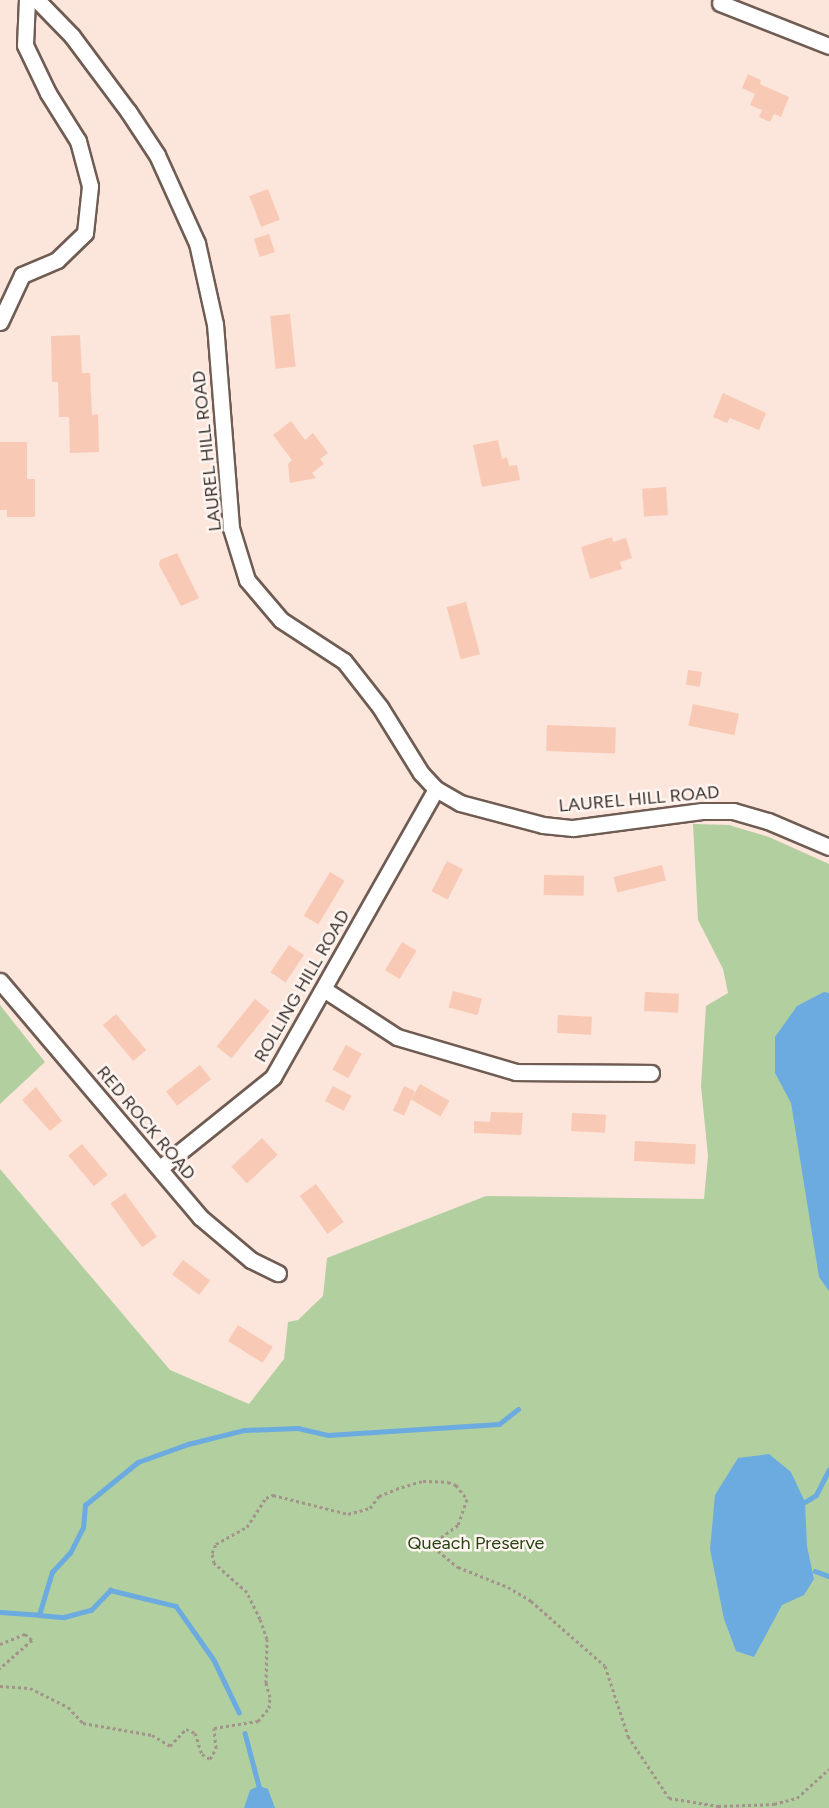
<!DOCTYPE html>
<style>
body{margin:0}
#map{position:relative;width:829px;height:1808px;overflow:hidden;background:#fce5da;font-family:Figtree,sans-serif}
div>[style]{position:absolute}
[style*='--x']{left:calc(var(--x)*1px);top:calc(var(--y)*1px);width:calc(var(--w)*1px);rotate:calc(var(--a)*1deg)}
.green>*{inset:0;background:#b2cf9f}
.water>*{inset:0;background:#6cabe0}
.stream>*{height:4.5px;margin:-2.25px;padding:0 2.25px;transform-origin:2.25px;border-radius:2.25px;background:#6cabe0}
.building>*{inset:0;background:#f8cab5;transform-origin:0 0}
.path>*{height:3px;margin-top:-1.5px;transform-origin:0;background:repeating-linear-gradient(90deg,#a3938b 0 3px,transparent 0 6px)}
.roads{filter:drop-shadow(2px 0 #6f5c53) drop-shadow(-2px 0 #6f5c53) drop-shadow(0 2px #6f5c53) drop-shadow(0 -2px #6f5c53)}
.street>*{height:15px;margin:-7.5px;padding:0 7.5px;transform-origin:7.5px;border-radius:7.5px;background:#fff}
span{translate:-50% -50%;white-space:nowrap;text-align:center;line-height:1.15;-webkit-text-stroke:5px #fff5f1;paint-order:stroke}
.street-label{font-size:18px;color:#362e2a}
.park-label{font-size:18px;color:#294314}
</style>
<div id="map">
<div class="green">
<i style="clip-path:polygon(693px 824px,729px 825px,769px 837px,829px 864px,829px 1808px,0 1808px,0 1169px,170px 1370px,249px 1404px,284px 1359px,288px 1322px,298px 1320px,323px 1296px,327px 1258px,486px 1196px,704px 1199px,708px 1156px,701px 1086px,706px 1006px,728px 993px,723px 969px,698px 920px)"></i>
<i style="clip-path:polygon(0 1005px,45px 1062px,0 1104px)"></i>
</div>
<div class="water">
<i style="clip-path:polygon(824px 992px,829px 993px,829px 1291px,819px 1277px,791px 1103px,775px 1073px,775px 1037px,797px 1006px)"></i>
<i style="clip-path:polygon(769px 1454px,791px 1472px,805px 1502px,807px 1546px,814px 1579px,804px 1595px,782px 1605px,754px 1657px,736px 1651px,724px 1619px,710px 1549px,715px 1495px,738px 1458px)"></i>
<i style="clip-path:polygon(259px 1786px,268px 1789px,275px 1808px,244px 1808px,250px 1790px)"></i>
</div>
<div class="stream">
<i style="--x:805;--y:1502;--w:13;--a:-32"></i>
<i style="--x:816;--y:1495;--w:28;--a:-63"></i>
<i style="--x:815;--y:1571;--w:15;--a:20"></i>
<i style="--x:0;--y:1612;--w:39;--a:4"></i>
<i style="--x:39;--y:1615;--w:45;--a:-73.2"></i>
<i style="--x:52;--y:1572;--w:26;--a:-47"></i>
<i style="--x:70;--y:1553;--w:28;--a:-63"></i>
<i style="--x:83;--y:1528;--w:23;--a:-85"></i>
<i style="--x:85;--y:1505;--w:68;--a:-39.1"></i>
<i style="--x:138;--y:1462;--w:53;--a:-19.8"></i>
<i style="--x:188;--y:1444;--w:58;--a:-14"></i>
<i style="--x:244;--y:1430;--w:54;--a:-2.1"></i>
<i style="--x:298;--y:1428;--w:31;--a:13"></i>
<i style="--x:328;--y:1435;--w:171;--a:-3.7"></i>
<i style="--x:499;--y:1424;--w:24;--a:-38"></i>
<i style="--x:39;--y:1615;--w:25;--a:5"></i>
<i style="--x:64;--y:1617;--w:28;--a:-15"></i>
<i style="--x:91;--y:1610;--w:28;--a:-46"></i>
<i style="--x:110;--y:1590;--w:68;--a:13.6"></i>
<i style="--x:176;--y:1606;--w:66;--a:54.9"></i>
<i style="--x:214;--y:1660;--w:58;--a:64.3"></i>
<i style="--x:245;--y:1733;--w:55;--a:75.2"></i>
</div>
<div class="building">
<i style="clip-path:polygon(748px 74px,761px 80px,760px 84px,789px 97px,781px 117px,774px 114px,770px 122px,759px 117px,762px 110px,750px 105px,755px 94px,742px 88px)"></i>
<i style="left:268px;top:189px;width:33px;height:20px;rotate:69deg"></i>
<i style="left:269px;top:234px;width:19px;height:16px;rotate:72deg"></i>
<i style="left:290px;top:314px;width:53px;height:20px;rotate:84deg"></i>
<i style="clip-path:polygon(80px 335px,82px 373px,90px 373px,92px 415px,98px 414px,99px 452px,70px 453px,69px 417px,59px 417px,58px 382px,52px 382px,51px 336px)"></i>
<i style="clip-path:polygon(723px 393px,766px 413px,759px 430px,730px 418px,727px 423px,713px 417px)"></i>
<i style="clip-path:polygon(291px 421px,305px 440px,313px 433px,328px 453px,320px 459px,324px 464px,312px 473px,316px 478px,290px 483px,288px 464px,292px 460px,273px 435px)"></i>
<i style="clip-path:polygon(498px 440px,502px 459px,507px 457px,509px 466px,517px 465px,520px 480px,482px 487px,473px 445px)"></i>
<i style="clip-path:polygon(0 442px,27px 442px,27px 479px,35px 479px,35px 517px,7px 517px,7px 510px,0 510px)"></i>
<i style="left:666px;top:487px;width:28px;height:24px;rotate:86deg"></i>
<i style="clip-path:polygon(612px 537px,613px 542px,626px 538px,632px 558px,620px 562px,622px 569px,590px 579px,581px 547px)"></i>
<i style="clip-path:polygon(177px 553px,199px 598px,181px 606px,159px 565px,160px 560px)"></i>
<i style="left:466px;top:602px;width:54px;height:20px;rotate:75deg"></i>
<i style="left:688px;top:670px;width:14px;height:15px;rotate:8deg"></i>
<i style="left:693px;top:704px;width:47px;height:22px;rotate:12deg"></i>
<i style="left:547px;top:725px;width:69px;height:26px;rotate:2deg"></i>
<i style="left:447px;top:861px;width:18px;height:34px;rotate:27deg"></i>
<i style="left:662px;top:865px;width:16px;height:50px;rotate:76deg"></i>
<i style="left:330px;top:872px;width:17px;height:51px;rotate:31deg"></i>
<i style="left:544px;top:875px;width:40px;height:20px;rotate:1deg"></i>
<i style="left:402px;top:942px;width:17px;height:33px;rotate:31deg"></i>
<i style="left:289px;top:945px;width:18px;height:33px;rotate:34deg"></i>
<i style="left:453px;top:991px;width:30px;height:17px;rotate:15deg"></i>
<i style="left:645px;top:992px;width:34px;height:19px;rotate:3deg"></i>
<i style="left:255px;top:999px;width:19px;height:61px;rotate:39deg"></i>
<i style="left:116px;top:1014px;width:47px;height:17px;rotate:50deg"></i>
<i style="left:558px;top:1015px;width:34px;height:18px;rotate:3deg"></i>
<i style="left:346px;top:1045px;width:18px;height:28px;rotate:29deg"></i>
<i style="left:200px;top:1065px;width:18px;height:43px;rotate:52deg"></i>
<i style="left:420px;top:1084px;width:34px;height:18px;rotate:30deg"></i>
<i style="left:333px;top:1086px;width:21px;height:17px;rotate:28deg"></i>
<i style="left:404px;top:1086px;width:12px;height:27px;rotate:24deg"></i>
<i style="clip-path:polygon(36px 1087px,62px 1121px,50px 1131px,22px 1100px)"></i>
<i style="clip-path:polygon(491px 1112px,523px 1113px,521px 1135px,474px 1133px,474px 1121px,490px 1122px)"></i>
<i style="left:572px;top:1113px;width:34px;height:18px;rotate:3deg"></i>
<i style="left:262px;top:1138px;width:23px;height:42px;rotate:47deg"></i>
<i style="left:635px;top:1141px;width:61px;height:20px;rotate:3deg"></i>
<i style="left:82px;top:1144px;width:40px;height:18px;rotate:50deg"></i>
<i style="left:316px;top:1184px;width:47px;height:20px;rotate:54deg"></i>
<i style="left:125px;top:1193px;width:54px;height:18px;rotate:54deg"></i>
<i style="left:183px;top:1260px;width:34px;height:18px;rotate:37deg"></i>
<i style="left:238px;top:1325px;width:41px;height:19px;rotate:32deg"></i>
</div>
<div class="path">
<i style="--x:0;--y:1644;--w:27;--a:-22"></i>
<i style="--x:25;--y:1634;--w:9;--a:41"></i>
<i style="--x:32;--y:1640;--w:43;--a:138.8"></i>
<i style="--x:0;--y:1686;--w:30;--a:4"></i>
<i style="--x:30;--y:1688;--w:42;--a:26.6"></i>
<i style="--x:68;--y:1707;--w:22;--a:47"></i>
<i style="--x:83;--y:1723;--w:70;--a:9.9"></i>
<i style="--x:152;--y:1735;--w:21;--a:31"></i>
<i style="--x:170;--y:1746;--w:23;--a:-47"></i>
<i style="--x:186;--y:1729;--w:10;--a:24"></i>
<i style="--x:195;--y:1733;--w:22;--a:72"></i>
<i style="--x:202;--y:1754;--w:9;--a:32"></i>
<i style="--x:210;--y:1759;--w:13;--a:-61"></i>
<i style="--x:216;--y:1748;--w:20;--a:-96"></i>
<i style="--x:214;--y:1728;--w:45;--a:-9"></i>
<i style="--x:258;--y:1721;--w:17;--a:-50"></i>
<i style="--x:269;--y:1708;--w:11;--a:-85"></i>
<i style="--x:270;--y:1697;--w:15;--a:-106"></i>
<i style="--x:266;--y:1683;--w:44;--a:-88.7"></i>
<i style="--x:267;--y:1639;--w:21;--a:-109"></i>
<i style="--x:260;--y:1619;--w:30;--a:-116"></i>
<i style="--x:247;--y:1592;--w:44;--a:-138.7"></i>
<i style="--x:214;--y:1563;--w:10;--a:-101"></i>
<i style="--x:212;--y:1553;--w:10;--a:-66"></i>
<i style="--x:216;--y:1544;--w:35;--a:-29"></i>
<i style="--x:247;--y:1527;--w:35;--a:-57"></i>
<i style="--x:266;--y:1498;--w:8;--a:-23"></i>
<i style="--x:273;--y:1495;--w:77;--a:14.2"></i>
<i style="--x:348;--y:1514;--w:23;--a:-15"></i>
<i style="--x:370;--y:1508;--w:15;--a:-53"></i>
<i style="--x:379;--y:1496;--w:18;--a:-22"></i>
<i style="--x:396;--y:1489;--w:28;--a:-17"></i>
<i style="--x:423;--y:1481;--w:25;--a:2"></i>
<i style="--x:448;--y:1482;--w:9;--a:21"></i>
<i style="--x:456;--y:1485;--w:18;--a:52"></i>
<i style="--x:467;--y:1499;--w:28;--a:109"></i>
<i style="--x:458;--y:1525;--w:24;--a:144"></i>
<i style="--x:439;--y:1539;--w:12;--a:95"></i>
<i style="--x:438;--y:1551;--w:26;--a:39"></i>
<i style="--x:458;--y:1567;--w:54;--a:21.8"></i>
<i style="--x:508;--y:1587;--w:27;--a:31"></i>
<i style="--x:531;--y:1601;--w:98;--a:41.3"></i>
<i style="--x:605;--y:1666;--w:74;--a:71.8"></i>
<i style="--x:628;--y:1736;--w:74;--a:56.5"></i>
<i style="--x:669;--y:1798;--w:50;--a:9.3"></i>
<i style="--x:718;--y:1806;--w:56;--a:-2"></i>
<i style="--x:774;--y:1804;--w:24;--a:-15"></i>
<i style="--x:797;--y:1798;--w:43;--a:-42.2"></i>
</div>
<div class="roads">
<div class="street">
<i style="--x:37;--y:0;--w:50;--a:45.8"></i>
<i style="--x:72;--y:36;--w:94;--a:53.3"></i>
<i style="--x:128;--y:111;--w:53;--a:56.6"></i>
<i style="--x:157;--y:155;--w:97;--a:65.6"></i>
<i style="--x:197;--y:243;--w:83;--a:77.5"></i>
<i style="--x:215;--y:324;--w:205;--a:85.5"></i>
<i style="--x:231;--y:528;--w:54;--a:72.9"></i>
<i style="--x:247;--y:580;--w:52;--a:49.6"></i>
<i style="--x:281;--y:620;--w:75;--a:33.1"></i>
<i style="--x:344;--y:661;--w:58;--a:52"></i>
<i style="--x:380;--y:707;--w:78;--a:58.2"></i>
<i style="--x:421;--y:773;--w:22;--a:47"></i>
<i style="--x:436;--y:789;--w:28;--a:30"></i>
<i style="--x:460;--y:803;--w:86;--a:14.8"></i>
<i style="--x:543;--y:825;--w:30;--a:6"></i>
<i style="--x:573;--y:828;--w:130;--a:-7.5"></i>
<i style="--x:702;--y:811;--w:31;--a:0"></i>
<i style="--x:733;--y:811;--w:36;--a:16"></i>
<i style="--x:768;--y:821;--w:66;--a:23.1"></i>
<i style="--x:720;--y:3;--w:117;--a:21.5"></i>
<i style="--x:0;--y:322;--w:52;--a:-64.9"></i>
<i style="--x:22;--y:275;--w:38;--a:-23"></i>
<i style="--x:57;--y:260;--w:39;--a:-44"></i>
<i style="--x:85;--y:233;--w:47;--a:-83.9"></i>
<i style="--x:90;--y:186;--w:47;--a:-104.9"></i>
<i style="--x:78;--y:141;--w:57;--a:-122"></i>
<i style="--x:48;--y:93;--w:53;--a:-115.6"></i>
<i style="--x:25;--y:45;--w:45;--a:-87.5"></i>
<i style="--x:0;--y:981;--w:309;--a:49.7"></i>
<i style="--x:200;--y:1217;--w:67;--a:40.1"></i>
<i style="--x:251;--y:1260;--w:30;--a:26"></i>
<i style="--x:325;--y:990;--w:86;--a:33.1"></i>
<i style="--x:397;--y:1037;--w:124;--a:16.4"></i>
<i style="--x:516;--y:1072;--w:135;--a:0.4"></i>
<i style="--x:160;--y:1168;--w:145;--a:-38.8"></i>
<i style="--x:273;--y:1077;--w:331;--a:-60.5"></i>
</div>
</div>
<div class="street-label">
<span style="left:207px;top:451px;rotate:-96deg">LAUREL HILL ROAD</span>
<span style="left:639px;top:799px;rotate:-5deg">LAUREL HILL ROAD</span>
<span style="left:302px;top:986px;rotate:-60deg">ROLLING HILL ROAD</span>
<span style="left:146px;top:1123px;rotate:50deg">RED ROCK ROAD</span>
</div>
<div class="park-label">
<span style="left:476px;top:1543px">Queach Preserve</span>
</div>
</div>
